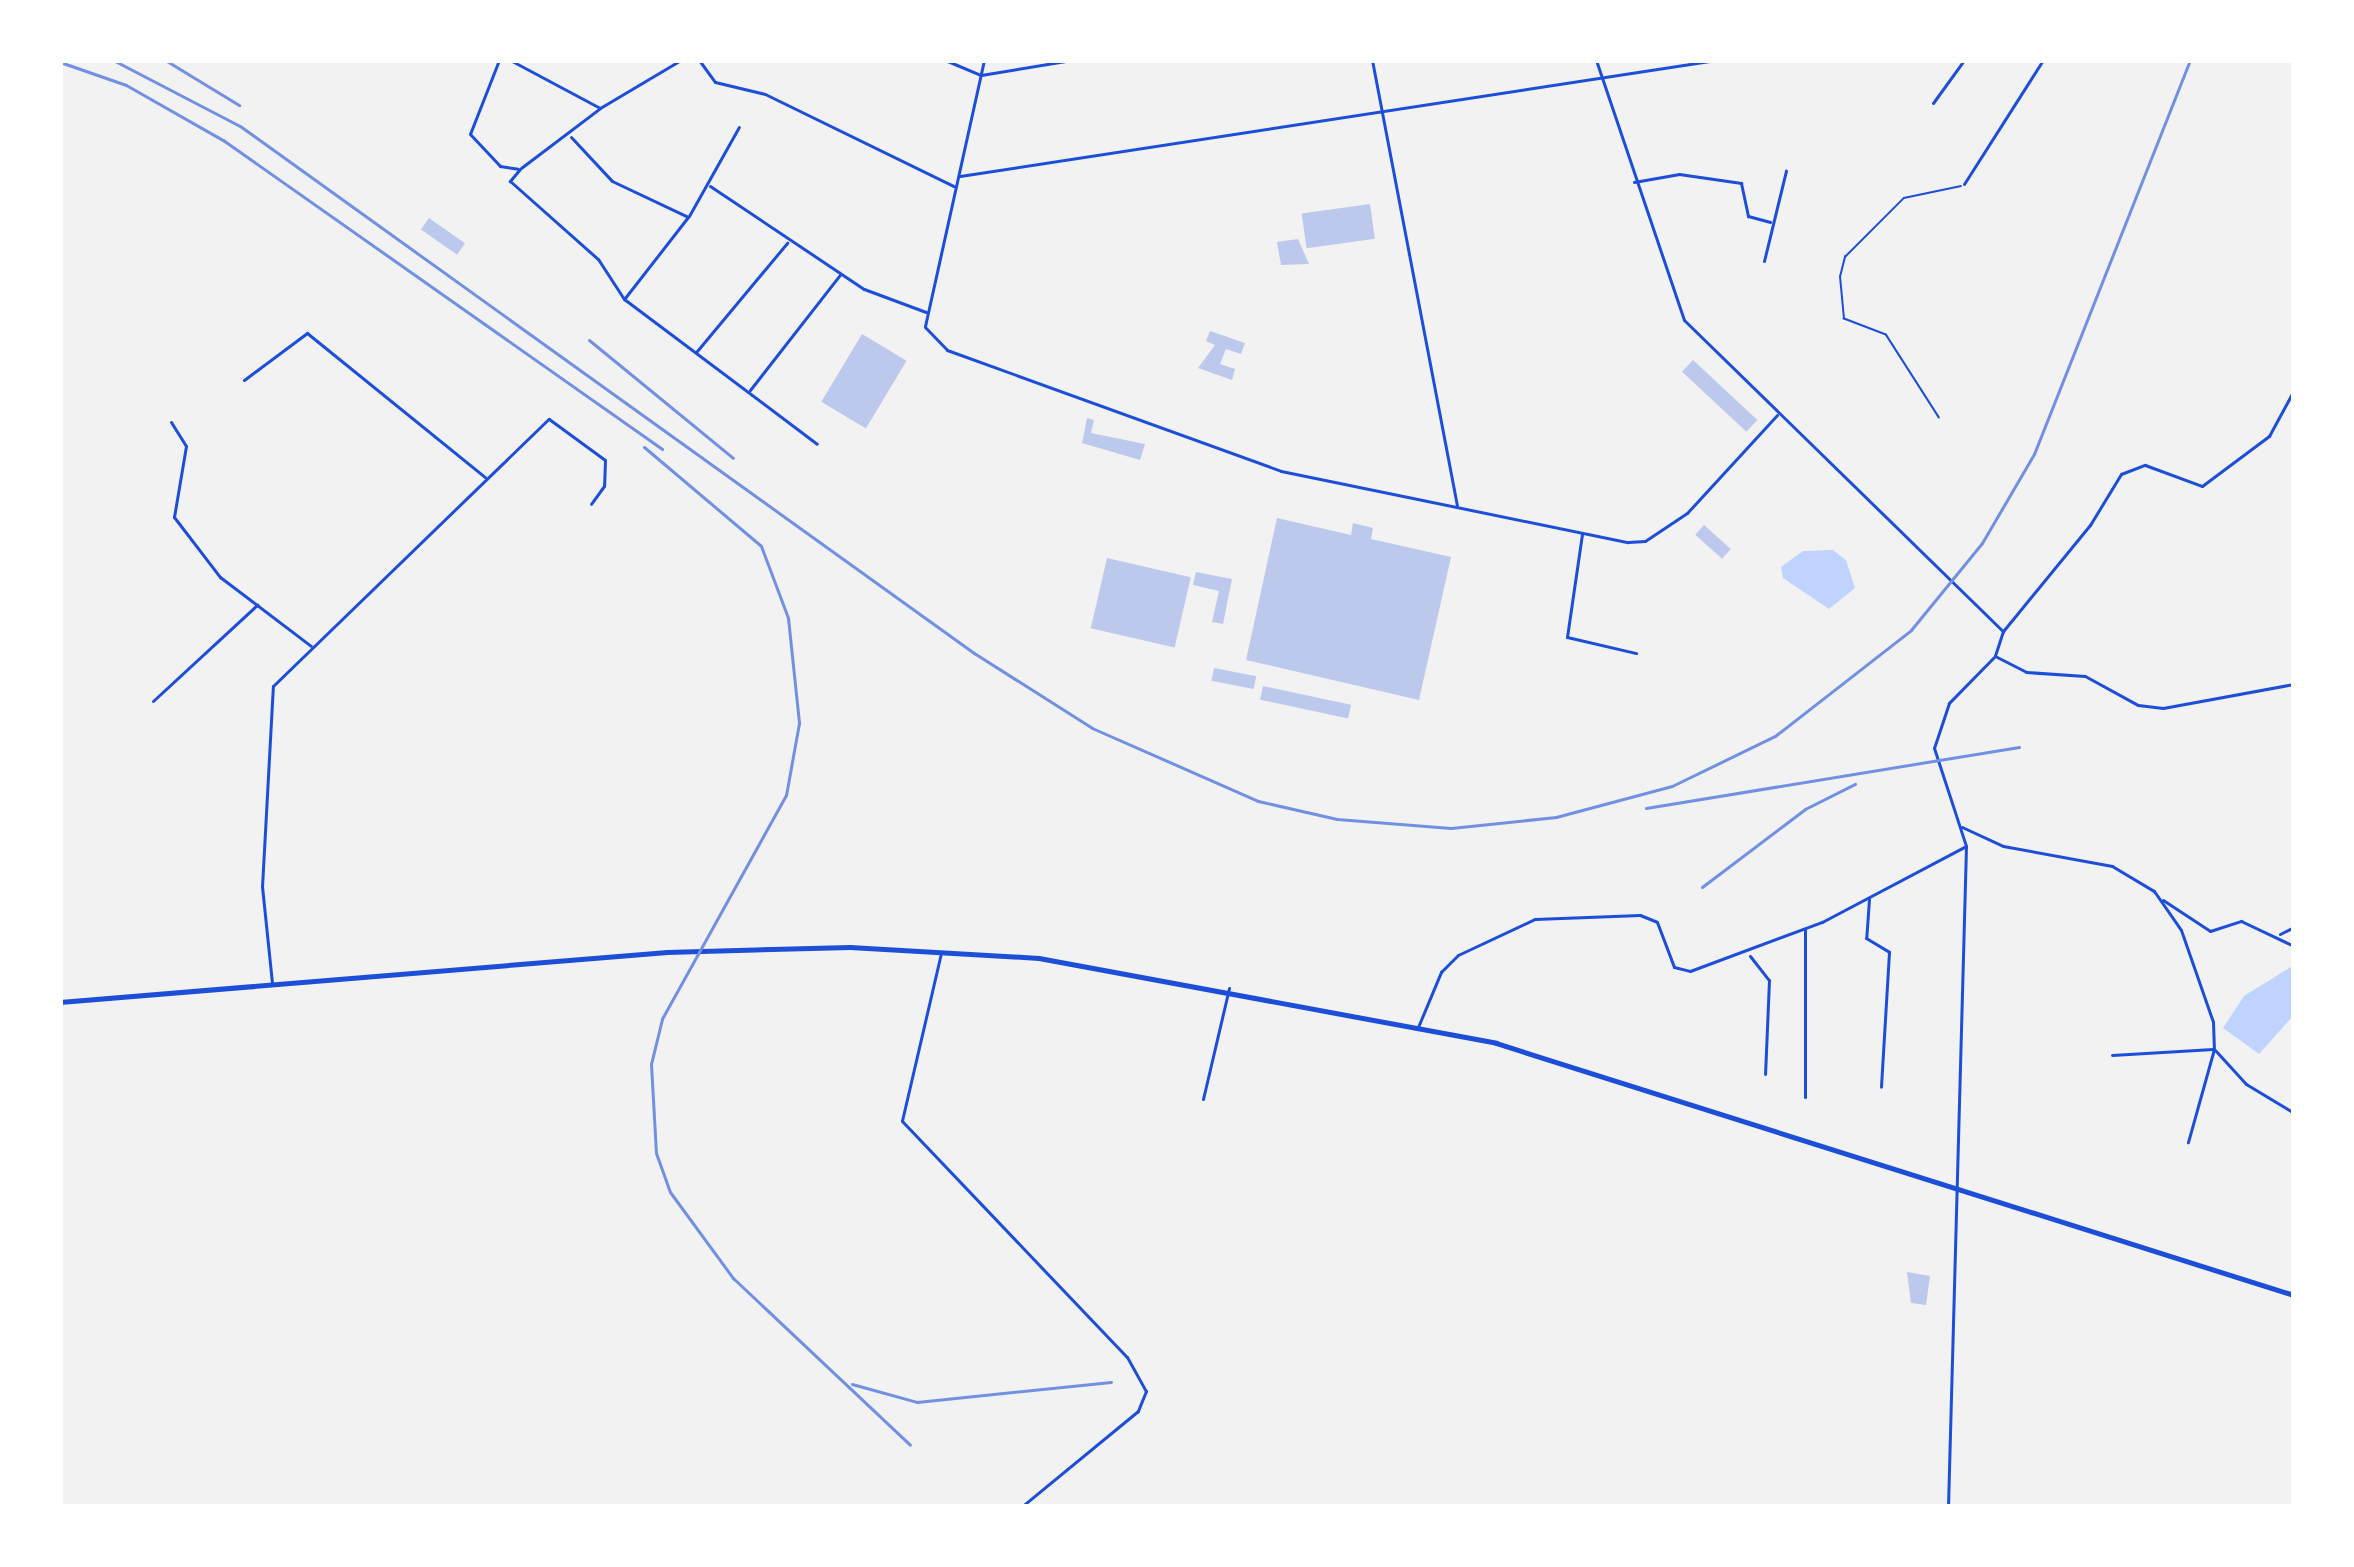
<!DOCTYPE html>
<style>
body{margin:0}
#map{position:relative;width:2354px;height:1567px;overflow:hidden;background:#f2f2f2;font-family:Rubik,sans-serif}
div>[style]{position:absolute}
[style*='--x']{left:calc(var(--x)*1px);top:calc(var(--y)*1px);width:calc(var(--w)*1px);rotate:calc(var(--a)*1deg)}
.water>*{inset:0;background:#bfd3fe}
.building>*{inset:0;background:#bdc9ec;transform-origin:0 0}
.service>*{height:1.5px;margin:-0.75px;padding:0 0.75px;transform-origin:0.75px;border-radius:0.75px;background:#1d4ed8}
.minor>*{height:3px;margin:-1.5px;padding:0 1.5px;transform-origin:1.5px;border-radius:1.5px;background:#1d4ed8}
.tertiary>*{height:3px;margin:-1.5px;padding:0 1.5px;transform-origin:1.5px;border-radius:1.5px;background:#1d4ed8}
.secondary>*{height:3px;margin:-1.5px;padding:0 1.5px;transform-origin:1.5px;border-radius:1.5px;background:#1d4ed8}
.primary>*{height:4.5px;margin:-2.25px;padding:0 2.25px;transform-origin:2.25px;border-radius:2.25px;background:#1d4ed8}
.rail>*{height:3px;margin:-1.5px;padding:0 1.5px;transform-origin:1.5px;border-radius:1.5px;background:#7290e2}
span{translate:-50% -50%;white-space:nowrap;text-align:center;line-height:1.15;-webkit-text-stroke:10px #fff;paint-order:stroke}
.frame{position:absolute;inset:0;border:63px solid #fff;pointer-events:none}
</style>
<div id="map">
<div class="water">
<i style="clip-path:polygon(1833px 550px,1846px 560px,1855px 588px,1829px 609px,1783px 578px,1781px 567px,1803px 551px)"></i>
<i style="clip-path:polygon(2294px 965px,2292px 1017px,2259px 1054px,2223px 1028px,2244px 996px)"></i>
</div>
<div class="building">
<i style="left:1370px;top:204px;width:35px;height:69px;rotate:82deg"></i>
<i style="left:429px;top:218px;width:44px;height:14px;rotate:35deg"></i>
<i style="clip-path:polygon(1298px 239px,1309px 264px,1281px 265px,1277px 242px)"></i>
<i style="clip-path:polygon(1210px 331px,1245px 343px,1241px 354px,1226px 349px,1220px 364px,1235px 369px,1232px 380px,1198px 368px,1215px 345px,1206px 341px)"></i>
<i style="left:862px;top:334px;width:52px;height:79px;rotate:31deg"></i>
<i style="left:1693px;top:360px;width:88px;height:16px;rotate:43deg"></i>
<i style="clip-path:polygon(1087px 418px,1094px 420px,1091px 433px,1145px 444px,1140px 460px,1082px 443px)"></i>
<i style="clip-path:polygon(1277px 518px,1351px 535px,1353px 523px,1373px 528px,1371px 539px,1451px 557px,1419px 700px,1246px 660px)"></i>
<i style="left:1704px;top:525px;width:36px;height:13px;rotate:42deg"></i>
<i style="left:1107px;top:558px;width:86px;height:72px;rotate:13deg"></i>
<i style="clip-path:polygon(1196px 572px,1232px 579px,1223px 624px,1212px 622px,1219px 591px,1193px 585px)"></i>
<i style="left:1214px;top:668px;width:43px;height:13px;rotate:11deg"></i>
<i style="left:1263px;top:686px;width:90px;height:14px;rotate:12deg"></i>
<i style="clip-path:polygon(1907px 1272px,1930px 1276px,1926px 1305px,1911px 1303px)"></i>
</div>
<div class="service">
<i style="--x:1939;--y:418;--w:98;--a:-122.6"></i>
<i style="--x:1886;--y:335;--w:45;--a:-159.1"></i>
<i style="--x:1844;--y:319;--w:42;--a:-95.4"></i>
<i style="--x:1840;--y:277;--w:21;--a:-76"></i>
<i style="--x:1845;--y:257;--w:83;--a:-45"></i>
<i style="--x:1904;--y:198;--w:58;--a:-11.9"></i>
</div>
<div class="minor">
<i style="--x:499;--y:60;--w:79;--a:111.4"></i>
<i style="--x:470;--y:134;--w:44;--a:46.8"></i>
<i style="--x:500;--y:166;--w:18;--a:9"></i>
<i style="--x:699;--y:60;--w:27;--a:54"></i>
<i style="--x:715;--y:82;--w:51;--a:13.5"></i>
<i style="--x:765;--y:94;--w:210;--a:26"></i>
<i style="--x:945;--y:60;--w:39;--a:23"></i>
<i style="--x:981;--y:75;--w:92;--a:-9.4"></i>
<i style="--x:1372;--y:60;--w:453;--a:79.2"></i>
<i style="--x:1933;--y:103;--w:53;--a:-54.2"></i>
<i style="--x:571;--y:137;--w:60;--a:47"></i>
<i style="--x:612;--y:181;--w:84;--a:25.3"></i>
<i style="--x:688;--y:217;--w:103;--a:127.9"></i>
<i style="--x:521;--y:168;--w:98;--a:-37.1"></i>
<i style="--x:520;--y:169;--w:16;--a:130"></i>
<i style="--x:510;--y:181;--w:118;--a:41.6"></i>
<i style="--x:598;--y:259;--w:48;--a:57"></i>
<i style="--x:624;--y:299;--w:241;--a:36.9"></i>
<i style="--x:960;--y:176;--w:765;--a:-8.72"></i>
<i style="--x:1634;--y:182;--w:46;--a:-10.1"></i>
<i style="--x:1679;--y:174;--w:63;--a:8.3"></i>
<i style="--x:1741;--y:183;--w:34;--a:78"></i>
<i style="--x:1748;--y:216;--w:23;--a:15"></i>
<i style="--x:1964;--y:184;--w:147;--a:-57.5"></i>
<i style="--x:710;--y:186;--w:185;--a:33.8"></i>
<i style="--x:864;--y:289;--w:66;--a:20.4"></i>
<i style="--x:689;--y:216;--w:102;--a:-60.7"></i>
<i style="--x:1764;--y:261;--w:93;--a:-76.3"></i>
<i style="--x:697;--y:351;--w:141;--a:-50.2"></i>
<i style="--x:244;--y:380;--w:79;--a:-36.7"></i>
<i style="--x:307;--y:333;--w:229;--a:39"></i>
<i style="--x:750;--y:390;--w:146;--a:-52"></i>
<i style="--x:171;--y:422;--w:28;--a:58"></i>
<i style="--x:186;--y:446;--w:72;--a:99.6"></i>
<i style="--x:174;--y:517;--w:76;--a:52.5"></i>
<i style="--x:220;--y:577;--w:114;--a:37.2"></i>
<i style="--x:1582;--y:534;--w:104;--a:98.3"></i>
<i style="--x:1567;--y:637;--w:71;--a:13.1"></i>
<i style="--x:2004;--y:630;--w:136;--a:-50.7"></i>
<i style="--x:2090;--y:525;--w:60;--a:-58.7"></i>
<i style="--x:2121;--y:474;--w:26;--a:-21"></i>
<i style="--x:2145;--y:465;--w:61;--a:20.2"></i>
<i style="--x:2202;--y:486;--w:84;--a:-36.7"></i>
<i style="--x:2269;--y:436;--w:52;--a:-61.5"></i>
<i style="--x:1997;--y:657;--w:33;--a:27"></i>
<i style="--x:2026;--y:672;--w:59;--a:3.9"></i>
<i style="--x:2085;--y:676;--w:60;--a:28.7"></i>
<i style="--x:2138;--y:705;--w:25;--a:7"></i>
<i style="--x:2163;--y:708;--w:133;--a:-10.4"></i>
<i style="--x:153;--y:701;--w:142;--a:-42.7"></i>
<i style="--x:1962;--y:827;--w:45;--a:24.9"></i>
<i style="--x:2003;--y:846;--w:111;--a:10.4"></i>
<i style="--x:2112;--y:866;--w:49;--a:30.8"></i>
<i style="--x:2154;--y:891;--w:47;--a:55.3"></i>
<i style="--x:2181;--y:930;--w:97;--a:70.8"></i>
<i style="--x:2213;--y:1022;--w:27;--a:88"></i>
<i style="--x:2214;--y:1049;--w:97;--a:105.6"></i>
<i style="--x:1869;--y:899;--w:39;--a:94"></i>
<i style="--x:1866;--y:938;--w:27;--a:31"></i>
<i style="--x:1889;--y:952;--w:135;--a:93.4"></i>
<i style="--x:2163;--y:900;--w:56;--a:33.4"></i>
<i style="--x:2210;--y:931;--w:33;--a:-18"></i>
<i style="--x:2241;--y:921;--w:59;--a:25.3"></i>
<i style="--x:2280;--y:934;--w:16;--a:-27"></i>
<i style="--x:941;--y:953;--w:172;--a:103.1"></i>
<i style="--x:902;--y:1121;--w:326;--a:46.4"></i>
<i style="--x:1127;--y:1357;--w:39;--a:61"></i>
<i style="--x:1146;--y:1391;--w:22;--a:112"></i>
<i style="--x:1138;--y:1411;--w:151;--a:140.6"></i>
<i style="--x:1750;--y:956;--w:31;--a:52"></i>
<i style="--x:1769;--y:980;--w:94;--a:92.4"></i>
<i style="--x:272;--y:983;--w:97;--a:-95.9"></i>
<i style="--x:262;--y:887;--w:201;--a:-86.9"></i>
<i style="--x:273;--y:686;--w:384;--a:-44.1"></i>
<i style="--x:549;--y:419;--w:69;--a:36.2"></i>
<i style="--x:605;--y:460;--w:26;--a:92"></i>
<i style="--x:604;--y:486;--w:22;--a:126"></i>
<i style="--x:1418;--y:1027;--w:60;--a:-67.3"></i>
<i style="--x:1441;--y:972;--w:24;--a:-45"></i>
<i style="--x:1458;--y:955;--w:85;--a:-25.1"></i>
<i style="--x:1535;--y:919;--w:105;--a:-2.2"></i>
<i style="--x:1640;--y:915;--w:18;--a:22"></i>
<i style="--x:1657;--y:922;--w:48;--a:69.3"></i>
<i style="--x:1674;--y:967;--w:16;--a:14"></i>
<i style="--x:1690;--y:971;--w:141;--a:-20.4"></i>
<i style="--x:1822;--y:922;--w:161;--a:-27.8"></i>
<i style="--x:2215;--y:1050;--w:46;--a:47.6"></i>
<i style="--x:2246;--y:1084;--w:56;--a:31.1"></i>
<i style="--x:2112;--y:1055;--w:101;--a:-3.4"></i>
<i style="--x:1805;--y:1097;--w:167;--a:-90"></i>
<i style="--x:1203;--y:1099;--w:114;--a:-76.8"></i>
</div>
<div class="tertiary">
<i style="--x:510;--y:60;--w:102;--a:28.1"></i>
<i style="--x:600;--y:108;--w:94;--a:-30.7"></i>
<i style="--x:984;--y:60;--w:273;--a:102.5"></i>
<i style="--x:925;--y:327;--w:32;--a:46"></i>
<i style="--x:947;--y:350;--w:355;--a:19.9"></i>
<i style="--x:1281;--y:471;--w:354;--a:11.6"></i>
<i style="--x:1628;--y:542;--w:17;--a:-3"></i>
<i style="--x:1645;--y:541;--w:50;--a:-33.7"></i>
<i style="--x:1687;--y:513;--w:133;--a:-47.4"></i>
</div>
<div class="secondary">
<i style="--x:1596;--y:60;--w:274;--a:71.3"></i>
<i style="--x:1684;--y:320;--w:446;--a:44.3"></i>
<i style="--x:2003;--y:631;--w:26;--a:108"></i>
<i style="--x:1995;--y:656;--w:66;--a:134.4"></i>
<i style="--x:1949;--y:703;--w:47;--a:108.4"></i>
<i style="--x:1934;--y:748;--w:103;--a:71.9"></i>
<i style="--x:1966;--y:846;--w:661;--a:91.56"></i>
</div>
<div class="primary">
<i style="--x:60;--y:1002;--w:609;--a:-4.71"></i>
<i style="--x:667;--y:952;--w:183;--a:-1.6"></i>
<i style="--x:850;--y:947;--w:189;--a:3.3"></i>
<i style="--x:1039;--y:958;--w:465;--a:10.5"></i>
<i style="--x:1496;--y:1043;--w:837;--a:17.53"></i>
</div>
<div class="rail">
<i style="--x:113;--y:60;--w:143;--a:27.5"></i>
<i style="--x:240;--y:126;--w:904;--a:35.68"></i>
<i style="--x:974;--y:653;--w:140;--a:32.4"></i>
<i style="--x:1092;--y:728;--w:181;--a:23.7"></i>
<i style="--x:1258;--y:801;--w:81;--a:12.8"></i>
<i style="--x:1337;--y:819;--w:114;--a:4.5"></i>
<i style="--x:1451;--y:828;--w:106;--a:-6"></i>
<i style="--x:1556;--y:817;--w:120;--a:-15"></i>
<i style="--x:1672;--y:786;--w:114;--a:-25.9"></i>
<i style="--x:1775;--y:736;--w:172;--a:-37.9"></i>
<i style="--x:1911;--y:630;--w:112;--a:-50.8"></i>
<i style="--x:1982;--y:543;--w:103;--a:-59.7"></i>
<i style="--x:2034;--y:454;--w:424;--a:-68.4"></i>
<i style="--x:165;--y:60;--w:87;--a:31.3"></i>
<i style="--x:60;--y:62;--w:70;--a:19.2"></i>
<i style="--x:126;--y:85;--w:112;--a:29.6"></i>
<i style="--x:223;--y:140;--w:537;--a:35.14"></i>
<i style="--x:589;--y:340;--w:186;--a:39.3"></i>
<i style="--x:644;--y:447;--w:153;--a:40.2"></i>
<i style="--x:761;--y:546;--w:77;--a:69.4"></i>
<i style="--x:788;--y:618;--w:106;--a:84"></i>
<i style="--x:799;--y:723;--w:73;--a:100.2"></i>
<i style="--x:786;--y:795;--w:256;--a:119"></i>
<i style="--x:662;--y:1019;--w:46;--a:103.7"></i>
<i style="--x:651;--y:1064;--w:89;--a:86.8"></i>
<i style="--x:656;--y:1153;--w:41;--a:70.3"></i>
<i style="--x:670;--y:1192;--w:107;--a:53.8"></i>
<i style="--x:733;--y:1278;--w:243;--a:43.3"></i>
<i style="--x:1646;--y:808;--w:378;--a:-9.3"></i>
<i style="--x:1702;--y:887;--w:129;--a:-37.1"></i>
<i style="--x:1805;--y:809;--w:56;--a:-26.6"></i>
<i style="--x:852;--y:1384;--w:67;--a:15.5"></i>
<i style="--x:917;--y:1402;--w:195;--a:-5.9"></i>
</div>
<div class="frame"></div>
</div>
